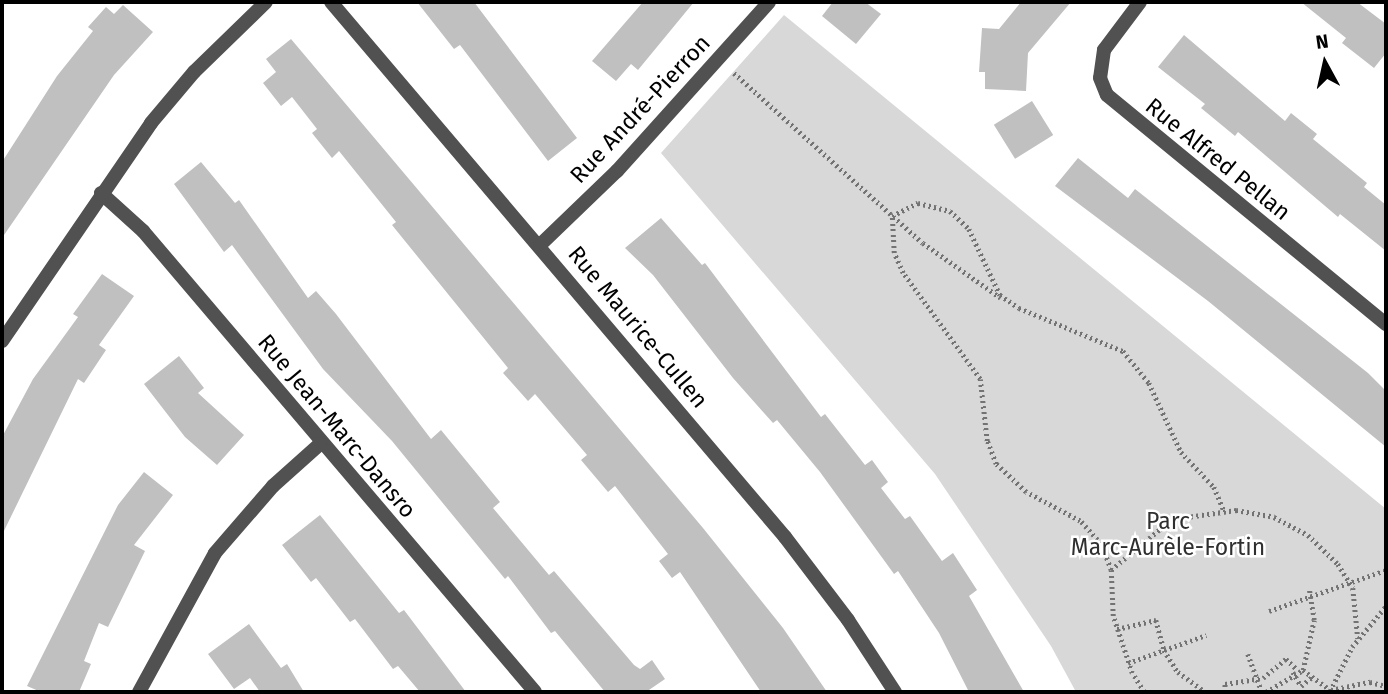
<!DOCTYPE html>
<meta charset="utf-8">
<style>
body{margin:0}
#map{position:relative;width:1388px;height:694px;overflow:hidden;background:#fff;font-family:"Fira Sans",sans-serif}
div>[style]{position:absolute}
[style*='--x']{left:calc(var(--x)*1px);top:calc(var(--y)*1px);width:calc(var(--w)*1px);rotate:calc(var(--a)*1deg)}
.green>*{inset:0;background:#d8d8d8}
.building>*{inset:0;background:#c0c0c0;transform-origin:0 0}
.path>*{height:4.5px;margin-top:-2.25px;transform-origin:0;background:repeating-linear-gradient(90deg,#737373 0 2px,transparent 0 5.5px)}
.minor>*{height:14px;margin:-7px;padding:0 7px;transform-origin:7px;border-radius:7px;background:#515151}
span{translate:-50% -50%;white-space:nowrap;text-align:center;line-height:1.15;-webkit-text-stroke:5px #fff;paint-order:stroke}
.street-label{font-size:23px;color:#000}
.park-label{font-size:23px;color:#2f2f2f}
.frame{position:absolute;inset:0;border:4px solid #000;pointer-events:none}
.north{position:absolute;left:1290px;top:28px;width:70px;height:70px;-webkit-text-stroke:5px #fff;paint-order:stroke;rotate:352deg;font-size:19px;font-weight:700;line-height:28px;text-align:center;color:#000}
.north::after{content:'';display:block;margin:auto;width:24px;height:32px;background:#000;clip-path:polygon(50% 0,100% 100%,50% 72%,0 100%)}
</style>
<div id="map">
<div class="green">
<i style="clip-path:polygon(784px 15px,1386px 509px,1386px 692px,1076px 692px,1051px 646px,935px 474px,661px 153px)"></i>
</div>
<div class="building">
<i style="clip-path:polygon(417px 2px,474px 2px,577px 138px,548px 161px,460px 45px,454px 49px)"></i>
<i style="clip-path:polygon(643px 2px,694px 2px,638px 70px,631px 64px,616px 81px,592px 61px)"></i>
<i style="clip-path:polygon(833px 2px,865px 2px,881px 14px,856px 44px,822px 16px)"></i>
<i style="clip-path:polygon(1021px 2px,1071px 2px,1028px 53px,1026px 91px,985px 89px,985px 72px,979px 72px,982px 28px,999px 29px)"></i>
<i style="clip-path:polygon(1301px 2px,1357px 2px,1386px 24px,1386px 53px,1374px 68px,1342px 43px,1346px 38px)"></i>
<i style="clip-path:polygon(123px 5px,153px 32px,114px 75px,2px 238px,2px 162px,57px 76px,93px 31px,88px 27px,106px 7px,114px 14px)"></i>
<i style="clip-path:polygon(1184px 35px,1285px 121px,1291px 113px,1317px 134px,1313px 139px,1367px 183px,1364px 187px,1386px 205px,1386px 251px,1340px 214px,1338px 217px,1238px 132px,1235px 136px,1201px 108px,1205px 104px,1158px 67px)"></i>
<i style="clip-path:polygon(291px 39px,703px 528px,783px 628px,827px 692px,761px 692px,680px 572px,672px 578px,659px 561px,668px 554px,615px 486px,608px 492px,581px 460px,587px 455px,535px 394px,528px 401px,503px 373px,508px 368px,392px 225px,396px 222px,339px 151px,332px 158px,312px 133px,317px 129px,292px 97px,281px 106px,263px 83px,276px 72px,266px 59px)"></i>
<i style="left:1032px;top:101px;width:40px;height:45px;rotate:58deg"></i>
<i style="clip-path:polygon(1078px 158px,1128px 198px,1135px 189px,1368px 373px,1386px 391px,1386px 447px,1208px 301px,1055px 186px)"></i>
<i style="clip-path:polygon(201px 162px,235px 203px,239px 200px,308px 298px,316px 291px,336px 314px,431px 439px,441px 430px,500px 502px,493px 508px,549px 575px,554px 571px,634px 665px,640px 669px,652px 660px,665px 679px,646px 692px,605px 692px,555px 631px,551px 633px,508px 576px,505px 579px,392px 441px,323px 369px,232px 245px,224px 252px,174px 184px)"></i>
<i style="clip-path:polygon(661px 218px,702px 265px,705px 263px,821px 417px,825px 414px,865px 465px,872px 460px,888px 482px,881px 488px,905px 519px,910px 516px,942px 561px,953px 553px,977px 590px,969px 596px,1024px 692px,969px 692px,939px 633px,898px 571px,894px 574px,820px 472px,777px 420px,773px 423px,733px 378px,653px 275px,625px 248px)"></i>
<i style="clip-path:polygon(102px 274px,134px 296px,99px 345px,106px 350px,84px 383px,78px 379px,2px 535px,2px 437px,33px 379px,78px 317px,73px 314px)"></i>
<i style="clip-path:polygon(179px 356px,204px 388px,198px 393px,244px 435px,217px 465px,185px 437px,144px 384px)"></i>
<i style="clip-path:polygon(144px 472px,173px 495px,134px 545px,145px 551px,108px 627px,99px 623px,84px 661px,91px 664px,79px 692px,41px 692px,27px 686px,118px 505px)"></i>
<i style="clip-path:polygon(320px 515px,399px 613px,404px 610px,466px 692px,420px 692px,398px 666px,393px 669px,355px 619px,350px 622px,316px 578px,311px 582px,282px 545px)"></i>
<i style="clip-path:polygon(249px 624px,281px 668px,287px 664px,304px 692px,260px 692px,250px 678px,234px 689px,208px 654px)"></i>
</div>
<div class="path">
<i style="--x:734;--y:73;--w:254;--a:42"></i>
<i style="--x:923;--y:243;--w:95;--a:35.2"></i>
<i style="--x:1111;--y:570;--w:64;--a:-39.9"></i>
<i style="--x:1160;--y:529;--w:23;--a:-29"></i>
<i style="--x:1180;--y:518;--w:57;--a:-8.1"></i>
<i style="--x:1236;--y:510;--w:39;--a:10"></i>
<i style="--x:1274;--y:517;--w:38;--a:28"></i>
<i style="--x:1308;--y:535;--w:42;--a:44"></i>
<i style="--x:1338;--y:564;--w:28;--a:58"></i>
<i style="--x:1353;--y:588;--w:51;--a:84.4"></i>
<i style="--x:1269;--y:611;--w:124;--a:-19.3"></i>
<i style="--x:1117;--y:629;--w:40;--a:-13"></i>
<i style="--x:1156;--y:620;--w:31;--a:75"></i>
<i style="--x:1164;--y:650;--w:26;--a:58"></i>
<i style="--x:1178;--y:672;--w:34;--a:36"></i>
<i style="--x:1248;--y:654;--w:40;--a:69.8"></i>
<i style="--x:1128;--y:663;--w:83;--a:-19.7"></i>
<i style="--x:1303;--y:670;--w:51;--a:-77.6"></i>
<i style="--x:1314;--y:620;--w:30;--a:-99"></i>
<i style="--x:1293;--y:672;--w:16;--a:60"></i>
<i style="--x:1301;--y:686;--w:14;--a:-39"></i>
<i style="--x:1330;--y:691;--w:49;--a:-63.4"></i>
<i style="--x:1352;--y:647;--w:53;--a:-50.3"></i>
<i style="--x:1144;--y:692;--w:22;--a:-122"></i>
<i style="--x:1132;--y:673;--w:60;--a:-108.4"></i>
<i style="--x:1113;--y:616;--w:46;--a:-92.5"></i>
<i style="--x:1111;--y:570;--w:28;--a:-111"></i>
<i style="--x:1101;--y:544;--w:31;--a:-132"></i>
<i style="--x:1080;--y:521;--w:61;--a:-151.8"></i>
<i style="--x:1026;--y:492;--w:41;--a:-137"></i>
<i style="--x:996;--y:464;--w:25;--a:-111"></i>
<i style="--x:987;--y:441;--w:62;--a:-96.4"></i>
<i style="--x:980;--y:379;--w:131;--a:-126"></i>
<i style="--x:903;--y:273;--w:22;--a:-114"></i>
<i style="--x:894;--y:253;--w:37;--a:-93"></i>
<i style="--x:892;--y:216;--w:29;--a:-27"></i>
<i style="--x:918;--y:203;--w:33;--a:14"></i>
<i style="--x:950;--y:211;--w:26;--a:43"></i>
<i style="--x:969;--y:229;--w:73;--a:64.8"></i>
<i style="--x:1000;--y:295;--w:23;--a:34"></i>
<i style="--x:1019;--y:308;--w:113;--a:22.5"></i>
<i style="--x:1123;--y:351;--w:41;--a:50.9"></i>
<i style="--x:1149;--y:383;--w:76;--a:65.1"></i>
<i style="--x:1181;--y:452;--w:48;--a:46.7"></i>
<i style="--x:1214;--y:487;--w:25;--a:67"></i>
<i style="--x:1224;--y:692;--w:8;--a:-83"></i>
<i style="--x:1225;--y:684;--w:38;--a:-9"></i>
<i style="--x:1263;--y:678;--w:30;--a:-40"></i>
<i style="--x:1286;--y:659;--w:16;--a:43"></i>
<i style="--x:1266;--y:692;--w:43;--a:-30.7"></i>
<i style="--x:1303;--y:670;--w:34;--a:36"></i>
<i style="--x:1331;--y:690;--w:40;--a:-12"></i>
<i style="--x:1370;--y:682;--w:16;--a:14"></i>
</div>
<div class="minor">
<i style="--x:331;--y:2;--w:702;--a:49.68"></i>
<i style="--x:785;--y:537;--w:104;--a:52.8"></i>
<i style="--x:848;--y:620;--w:86;--a:56.9"></i>
<i style="--x:1140;--y:2;--w:60;--a:126.9"></i>
<i style="--x:1104;--y:50;--w:28;--a:98"></i>
<i style="--x:1100;--y:78;--w:18;--a:68"></i>
<i style="--x:1107;--y:95;--w:361;--a:39.4"></i>
<i style="--x:101;--y:193;--w:57;--a:42.1"></i>
<i style="--x:143;--y:231;--w:605;--a:49.62"></i>
<i style="--x:540;--y:245;--w:107;--a:-43.9"></i>
<i style="--x:617;--y:171;--w:227;--a:-48"></i>
<i style="--x:2;--y:341;--w:264;--a:-55.6"></i>
<i style="--x:151;--y:123;--w:67;--a:-49.9"></i>
<i style="--x:194;--y:72;--w:100;--a:-44.2"></i>
<i style="--x:139;--y:692;--w:158;--a:-61.3"></i>
<i style="--x:215;--y:553;--w:89;--a:-49.1"></i>
<i style="--x:273;--y:486;--w:63;--a:-41.8"></i>
</div>
<div class="street-label">
<span style="left:640px;top:109px;rotate:-47deg">Rue André-Pierron</span>
<span style="left:1218px;top:159px;rotate:39deg">Rue Alfred Pellan</span>
<span style="left:638px;top:327px;rotate:50deg">Rue Maurice-Cullen</span>
<span style="left:337px;top:426px;rotate:50deg">Rue Jean-Marc-Dansro</span>
</div>
<div class="park-label">
<span style="left:1168px;top:534px">Parc<br>Marc-Aurèle-Fortin</span>
</div>
<div class="frame"></div>
<div class="north">N</div>
</div>
